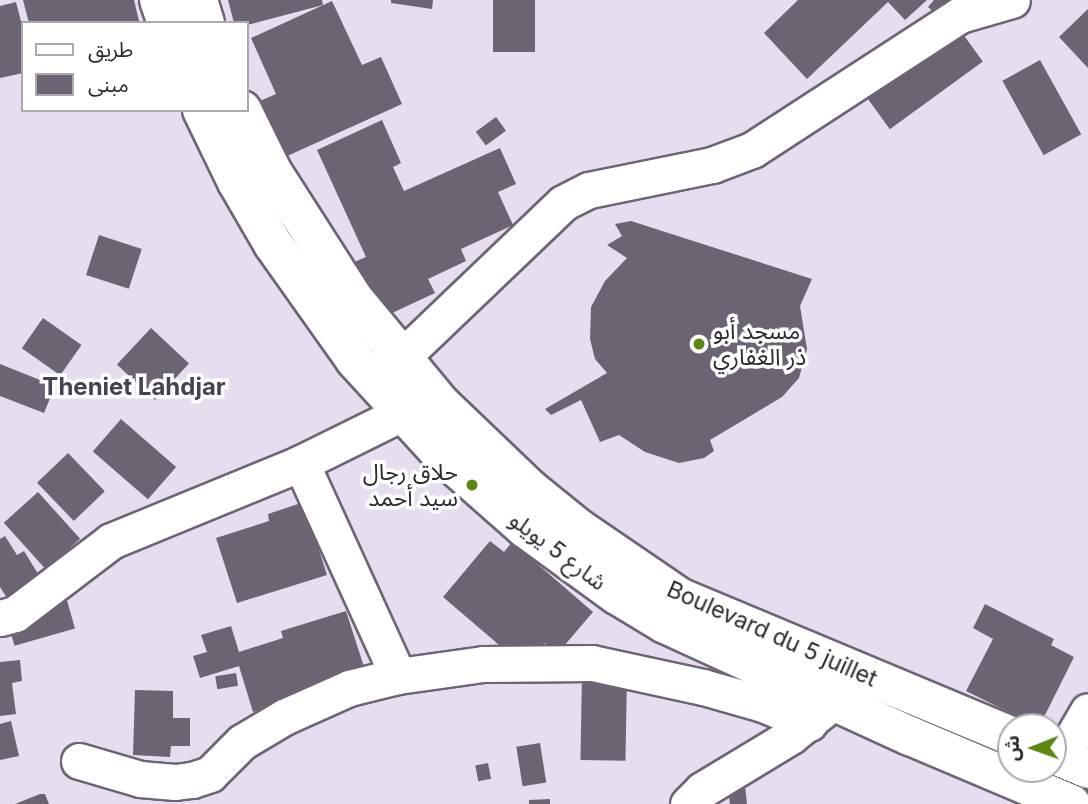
<!DOCTYPE html>
<meta charset="utf-8">
<style>
body{margin:0}
#map{position:relative;width:1088px;height:804px;overflow:hidden;background:#e6ddee;font-family:Inter,"Noto Sans Arabic",sans-serif}
div>[style]{position:absolute}
[style*='--x']{left:calc(var(--x)*1px);top:calc(var(--y)*1px);width:calc(var(--w)*1px);rotate:calc(var(--a)*1deg)}
.building>*{inset:0;background:#6c6473;transform-origin:0 0}
.roads{filter:drop-shadow(2px 0 #6d6574) drop-shadow(-2px 0 #6d6574) drop-shadow(0 2px #6d6574) drop-shadow(0 -2px #6d6574)}
.minor>*{height:35px;margin:-17.5px;padding:0 17.5px;transform-origin:17.5px;border-radius:17.5px;background:#fff}
.major>*{height:38px;margin:-19px;padding:0 19px;transform-origin:19px;border-radius:19px;background:#fff}
.dots>*{width:19px;height:19px;translate:-50% -50%;box-sizing:border-box;border:4px solid #fff;border-radius:50%}
span{translate:-50% -50%;white-space:nowrap;text-align:center;line-height:1.15;-webkit-text-stroke:7px #fff;paint-order:stroke}
.poi-label{font-size:23px;color:#2c292f}
.left{translate:0 -50%;text-align:left}
.right{translate:-100% -50%;text-align:right}
.street-label{font-size:23px;color:#2c292f}
.neighbourhood-label{font-size:24px;color:#494150;font-weight:700}
.legend{position:absolute;left:21px;top:21px;width:228px;height:91px;box-sizing:border-box;background:#fff;border:2px solid #aba9ac;margin:0;padding:9px 12px;list-style:none;font-size:21px;color:#2c292f}
.legend li{display:flex;align-items:center;gap:14px;height:35px}
.legend b{width:35px;border:2px solid #aba9ac}
.north{position:absolute;left:997px;top:713px;width:70px;height:70px;box-sizing:border-box;background:#fff;border:2px solid #aba9ac;border-radius:50%;rotate:269deg;font-size:19px;font-weight:700;line-height:28px;text-align:center;color:#2c292f}
.north::after{content:'';display:block;margin:auto;width:24px;height:32px;background:#5e8711;clip-path:polygon(50% 0,100% 100%,50% 72%,0 100%)}
</style>
<div id="map">
<div class="building">
<i style="clip-path:polygon(23px 0,134px 0,139px 21px,29px 23px)"></i>
<i style="clip-path:polygon(228px 0,322px 0,323px 5px,247px 25px,234px 23px)"></i>
<i style="clip-path:polygon(391px 0,433px 0,432px 9px,391px 3px)"></i>
<i style="left:493px;top:0;width:42px;height:52px"></i>
<i style="clip-path:polygon(798px 0,927px 0,905px 20px,888px 2px,807px 79px,764px 33px)"></i>
<i style="clip-path:polygon(934px 0,964px 0,945px 22px,928px 7px)"></i>
<i style="clip-path:polygon(332px 1px,362px 65px,381px 57px,402px 104px,285px 157px,260px 101px,276px 94px,251px 38px)"></i>
<i style="clip-path:polygon(16px 2px,23px 29px,23px 73px,0 78px,0 6px)"></i>
<i style="clip-path:polygon(1088px 9px,1088px 68px,1059px 37px)"></i>
<i style="left:957px;top:26px;width:44px;height:115px;rotate:54deg"></i>
<i style="left:1040px;top:60px;width:85px;height:43px;rotate:61deg"></i>
<i style="left:496px;top:117px;width:17px;height:25px;rotate:54deg"></i>
<i style="clip-path:polygon(382px 120px,401px 163px,393px 167px,404px 191px,500px 148px,516px 184px,498px 192px,513px 225px,461px 249px,466px 261px,428px 279px,435px 293px,377px 320px,352px 263px,366px 257px,317px 150px)"></i>
<i style="clip-path:polygon(631px 221px,812px 279px,800px 306px,807px 349px,799px 378px,782px 397px,710px 440px,714px 451px,704px 458px,679px 463px,645px 452px,619px 435px,600px 442px,581px 400px,551px 415px,545px 409px,607px 373px,595px 359px,590px 339px,591px 307px,605px 281px,627px 258px,607px 245px,622px 236px,615px 224px)"></i>
<i style="left:99px;top:235px;width:45px;height:42px;rotate:18deg"></i>
<i style="left:43px;top:318px;width:47px;height:37px;rotate:35deg"></i>
<i style="left:151px;top:328px;width:52px;height:50px;rotate:43deg"></i>
<i style="clip-path:polygon(0 364px,55px 386px,44px 413px,0 396px)"></i>
<i style="left:121px;top:419px;width:73px;height:43px;rotate:41deg"></i>
<i style="left:68px;top:453px;width:53px;height:43px;rotate:46deg"></i>
<i style="left:38px;top:492px;width:63px;height:46px;rotate:48deg"></i>
<i style="clip-path:polygon(304px 502px,327px 575px,237px 603px,216px 538px,269px 521px,268px 514px)"></i>
<i style="clip-path:polygon(5px 536px,17px 555px,24px 551px,40px 577px,7px 598px,0 587px,0 539px)"></i>
<i style="clip-path:polygon(490px 541px,504px 552px,512px 542px,593px 612px,558px 653px,545px 643px,533px 657px,512px 656px,443px 597px)"></i>
<i style="left:64px;top:590px;width:40px;height:63px;rotate:74deg"></i>
<i style="clip-path:polygon(985px 604px,1054px 639px,1051px 645px,1074px 657px,1039px 727px,966px 691px,993px 639px,973px 628px)"></i>
<i style="clip-path:polygon(346px 611px,365px 670px,301px 690px,303px 696px,253px 712px,239px 666px,200px 678px,193px 656px,207px 652px,201px 635px,231px 626px,239px 652px,283px 638px,281px 631px)"></i>
<i style="clip-path:polygon(20px 660px,22px 681px,12px 683px,16px 714px,0 716px,0 662px)"></i>
<i style="left:236px;top:673px;width:13px;height:21px;rotate:81deg"></i>
<i style="left:582px;top:673px;width:45px;height:87px;rotate:1deg"></i>
<i style="clip-path:polygon(135px 690px,173px 691px,173px 718px,190px 718px,190px 746px,171px 746px,170px 757px,133px 755px)"></i>
<i style="clip-path:polygon(11px 721px,19px 756px,0 760px,0 724px)"></i>
<i style="left:540px;top:743px;width:40px;height:24px;rotate:81deg"></i>
<i style="left:488px;top:763px;width:16px;height:13px;rotate:79deg"></i>
<i style="left:745px;top:785px;width:19px;height:17px;rotate:84deg"></i>
<i style="clip-path:polygon(40px 794px,45px 794px,49px 804px,15px 804px)"></i>
<i style="clip-path:polygon(550px 799px,550px 804px,529px 804px,529px 800px)"></i>
</div>
<div class="roads">
<div class="minor">
<i style="--x:401;--y:358;--w:224;--a:-43.7"></i>
<i style="--x:563;--y:203;--w:29;--a:-27"></i>
<i style="--x:589;--y:190;--w:126;--a:-11.5"></i>
<i style="--x:712;--y:165;--w:43;--a:-20.6"></i>
<i style="--x:752;--y:150;--w:248;--a:-33"></i>
<i style="--x:960;--y:15;--w:54;--a:-16.1"></i>
<i style="--x:301;--y:463;--w:234;--a:65.5"></i>
<i style="--x:0;--y:618;--w:16;--a:-15"></i>
<i style="--x:15;--y:614;--w:121;--a:-37.2"></i>
<i style="--x:111;--y:541;--w:205;--a:-22.3"></i>
<i style="--x:301;--y:463;--w:113;--a:-26.3"></i>
<i style="--x:1061;--y:757;--w:53;--a:-59.6"></i>
<i style="--x:79;--y:761;--w:64;--a:16.4"></i>
<i style="--x:140;--y:779;--w:35;--a:5"></i>
<i style="--x:175;--y:782;--w:17;--a:-7"></i>
<i style="--x:192;--y:780;--w:19;--a:-18"></i>
<i style="--x:210;--y:774;--w:45;--a:-45"></i>
<i style="--x:242;--y:742;--w:49;--a:-30.8"></i>
<i style="--x:284;--y:717;--w:71;--a:-24"></i>
<i style="--x:349;--y:688;--w:50;--a:-13.8"></i>
<i style="--x:398;--y:676;--w:86;--a:-8"></i>
<i style="--x:483;--y:664;--w:109;--a:-0.5"></i>
<i style="--x:592;--y:663;--w:114;--a:12.2"></i>
<i style="--x:703;--y:687;--w:62;--a:15.8"></i>
<i style="--x:763;--y:704;--w:50;--a:22.4"></i>
<i style="--x:688;--y:804;--w:20;--a:-45"></i>
<i style="--x:702;--y:790;--w:104;--a:-31.2"></i>
<i style="--x:791;--y:736;--w:41;--a:-39.1"></i>
</div>
<div class="major">
<i style="--x:159;--y:0;--w:24;--a:71"></i>
<i style="--x:198;--y:0;--w:24;--a:73"></i>
<i style="--x:202;--y:110;--w:80;--a:64.1"></i>
<i style="--x:237;--y:182;--w:72;--a:59.9"></i>
<i style="--x:273;--y:244;--w:142;--a:54.7"></i>
<i style="--x:355;--y:360;--w:127;--a:47.5"></i>
<i style="--x:441;--y:454;--w:113;--a:41.4"></i>
<i style="--x:526;--y:529;--w:112;--a:36"></i>
<i style="--x:617;--y:595;--w:56;--a:31.1"></i>
<i style="--x:665;--y:624;--w:269;--a:24.6"></i>
<i style="--x:910;--y:736;--w:175;--a:22.9"></i>
<i style="--x:242;--y:110;--w:68;--a:63.8"></i>
<i style="--x:272;--y:171;--w:152;--a:57.4"></i>
<i style="--x:354;--y:299;--w:136;--a:50.4"></i>
<i style="--x:441;--y:404;--w:123;--a:43.7"></i>
<i style="--x:530;--y:489;--w:62;--a:39.1"></i>
<i style="--x:578;--y:528;--w:122;--a:34.3"></i>
<i style="--x:679;--y:597;--w:360;--a:22.7"></i>
<i style="--x:1053;--y:754;--w:38;--a:23"></i>
</div>
</div>
<div class="dots">
<i style="left:699px;top:344px;background:#5e8711"></i>
<i style="left:472px;top:485px;background:#5e8711"></i>
</div>
<div class="poi-label">
<span class="left" style="left:713px;top:344px">مسجد أبو<br>ذر الغفاري</span>
<span class="right" style="left:458px;top:485px">حلاق رجال<br>سيد أحمد</span>
</div>
<div class="street-label">
<span style="left:558px;top:551px;rotate:37deg">شارع 5 يويلو</span>
<span style="left:772px;top:634px;rotate:24deg">Boulevard du 5 juillet</span>
</div>
<div class="neighbourhood-label">
<span style="left:134px;top:387px">Theniet Lahdjar</span>
</div>
<ul class="legend">
<li><b style="height:9px;background:#fff"></b>طريق</li>
<li><b style="height:19px;background:#6c6473"></b>مبنى</li>
</ul>
<div class="north">ش</div>
</div>
